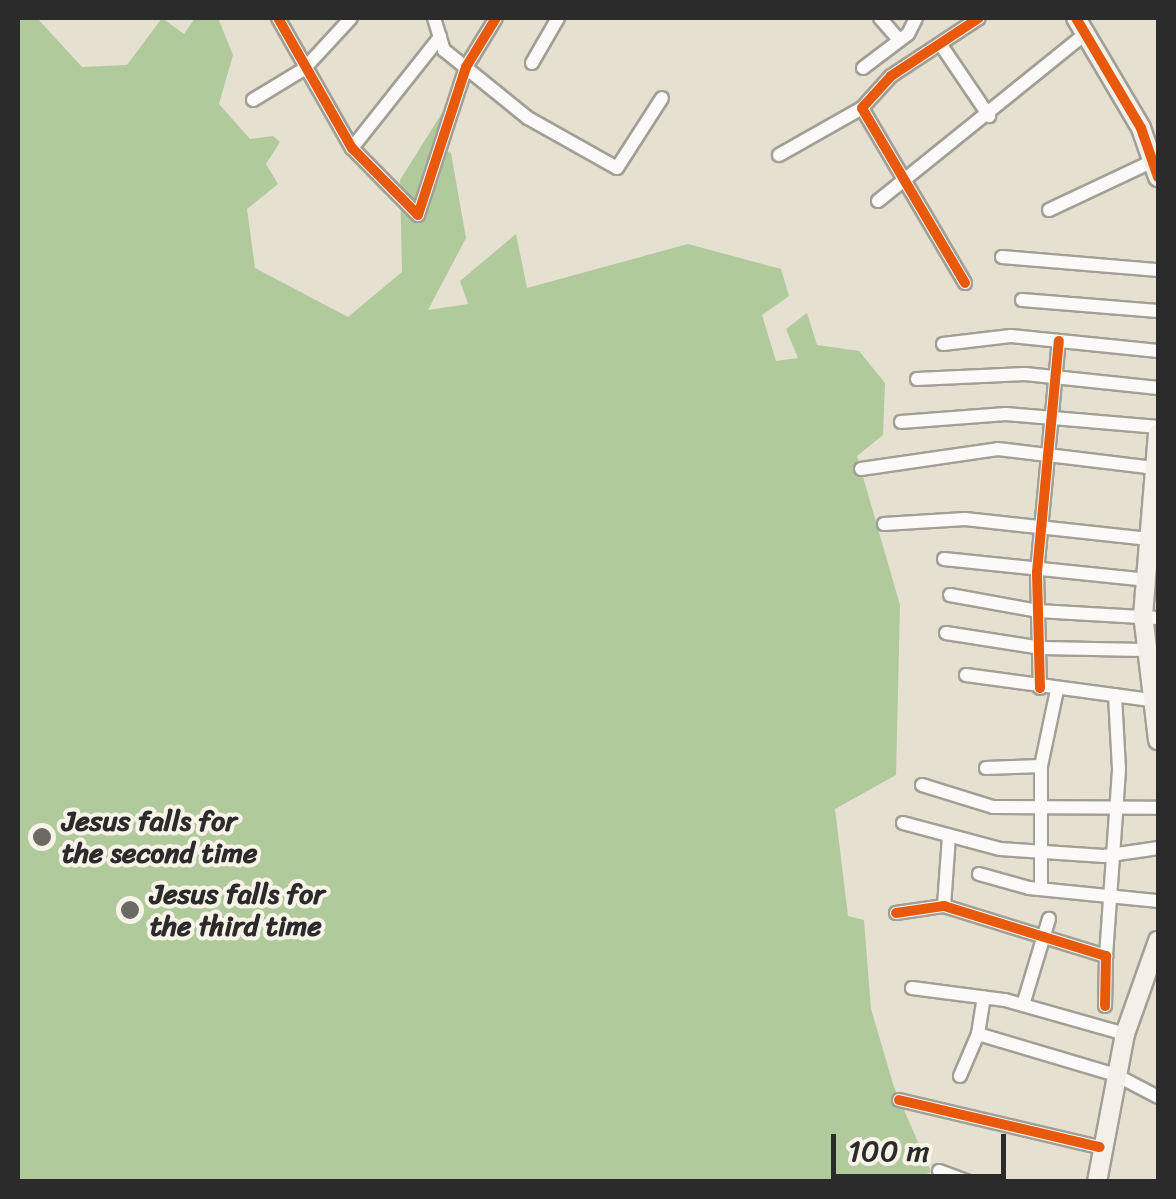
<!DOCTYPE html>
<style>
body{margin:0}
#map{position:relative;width:1176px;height:1199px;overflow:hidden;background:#e5e0d0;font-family:Sriracha,sans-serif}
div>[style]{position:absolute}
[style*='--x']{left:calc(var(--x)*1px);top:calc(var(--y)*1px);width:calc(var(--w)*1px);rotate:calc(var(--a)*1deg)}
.forest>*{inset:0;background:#b1ca9c}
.roads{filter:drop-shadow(2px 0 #a29f96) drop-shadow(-2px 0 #a29f96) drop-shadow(0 2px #a29f96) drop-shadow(0 -2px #a29f96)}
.street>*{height:12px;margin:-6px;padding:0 6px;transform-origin:6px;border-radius:6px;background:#fbfaf8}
.secondary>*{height:18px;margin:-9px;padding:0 9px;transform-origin:9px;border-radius:9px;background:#f3f0ea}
.cycleway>*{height:10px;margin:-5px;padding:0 5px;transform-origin:5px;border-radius:5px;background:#e8590c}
.dots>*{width:28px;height:28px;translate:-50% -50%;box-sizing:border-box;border:5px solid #f7f3e8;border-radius:50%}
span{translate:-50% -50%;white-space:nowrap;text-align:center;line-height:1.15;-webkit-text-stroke:8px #f7f3e8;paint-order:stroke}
.poi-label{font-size:28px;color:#2b2b2b;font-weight:700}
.left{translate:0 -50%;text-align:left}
.frame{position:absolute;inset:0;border:20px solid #2b2b2b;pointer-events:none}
.scale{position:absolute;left:831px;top:1134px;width:175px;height:45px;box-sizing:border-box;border:5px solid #2b2b2b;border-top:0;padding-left:12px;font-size:30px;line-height:35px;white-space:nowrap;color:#2b2b2b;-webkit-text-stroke:8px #f7f3e8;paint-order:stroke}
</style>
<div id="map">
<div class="forest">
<i style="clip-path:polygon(18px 18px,37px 18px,82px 67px,127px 65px,162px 18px,184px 34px,195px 18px,218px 18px,233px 55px,219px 104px,250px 139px,273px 136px,280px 142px,266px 164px,278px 184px,247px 209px,255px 268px,348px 317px,402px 272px,400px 180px,452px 97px,433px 145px,451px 153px,466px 238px,428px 310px,468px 304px,460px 281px,516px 234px,527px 288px,688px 244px,781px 269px,789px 296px,762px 315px,776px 361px,798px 358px,786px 329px,807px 313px,817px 345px,859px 351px,885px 383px,883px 435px,857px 456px,900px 605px,896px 775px,835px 809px,848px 916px,864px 920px,871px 1009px,894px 1087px,931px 1172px,909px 1182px,18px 1181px)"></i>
</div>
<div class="roads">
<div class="street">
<i style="--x:278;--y:18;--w:150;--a:60.4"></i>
<i style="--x:352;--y:148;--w:94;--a:45.4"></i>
<i style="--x:418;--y:215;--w:156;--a:-72"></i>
<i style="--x:466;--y:67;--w:57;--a:-58.5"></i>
<i style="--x:434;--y:18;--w:34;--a:73"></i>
<i style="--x:444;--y:50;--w:108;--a:39"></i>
<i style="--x:528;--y:118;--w:102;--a:29.3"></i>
<i style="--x:617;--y:168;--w:83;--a:-57.3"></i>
<i style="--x:880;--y:18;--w:29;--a:49"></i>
<i style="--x:941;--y:45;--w:86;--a:55.9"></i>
<i style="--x:532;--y:63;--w:52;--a:-60"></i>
<i style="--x:863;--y:68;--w:56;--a:-37.1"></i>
<i style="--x:908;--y:34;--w:18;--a:-63"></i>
<i style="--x:253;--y:100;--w:60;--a:-31.3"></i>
<i style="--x:304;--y:69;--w:69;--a:-47.3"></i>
<i style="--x:352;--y:148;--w:142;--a:-51.6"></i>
<i style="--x:779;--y:155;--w:95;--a:-29.5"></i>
<i style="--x:878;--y:201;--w:267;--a:-38.9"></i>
<i style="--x:1049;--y:210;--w:115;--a:-25.2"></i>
<i style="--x:1002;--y:257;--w:157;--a:4.8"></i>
<i style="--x:965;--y:283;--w:203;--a:-120.5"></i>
<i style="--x:862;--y:108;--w:43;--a:-47.8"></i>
<i style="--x:891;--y:76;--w:105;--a:-33.4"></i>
<i style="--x:1022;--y:300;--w:136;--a:4.6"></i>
<i style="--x:943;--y:344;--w:68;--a:-6.7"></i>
<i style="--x:1011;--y:336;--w:148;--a:5.8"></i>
<i style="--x:917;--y:379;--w:108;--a:-2.7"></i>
<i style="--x:1025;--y:374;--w:134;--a:6"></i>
<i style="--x:901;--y:422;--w:105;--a:-4.4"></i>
<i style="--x:1006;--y:414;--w:153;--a:4.9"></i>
<i style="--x:861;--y:469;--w:138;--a:-8.3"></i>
<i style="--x:998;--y:449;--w:159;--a:6.9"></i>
<i style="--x:884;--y:524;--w:81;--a:-3.5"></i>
<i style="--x:965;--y:519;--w:185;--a:6.2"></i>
<i style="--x:944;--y:559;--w:205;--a:5.9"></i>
<i style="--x:950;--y:595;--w:89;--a:10.3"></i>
<i style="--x:1038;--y:611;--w:120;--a:3.3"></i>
<i style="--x:946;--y:633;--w:97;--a:8.9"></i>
<i style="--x:1042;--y:648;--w:102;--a:1.1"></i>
<i style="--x:966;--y:675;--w:188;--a:7.7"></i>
<i style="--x:1040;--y:688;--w:116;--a:-91.5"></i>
<i style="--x:1037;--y:572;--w:232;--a:-84.6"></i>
<i style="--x:986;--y:768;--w:55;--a:-2.1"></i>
<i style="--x:922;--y:785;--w:74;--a:17.2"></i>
<i style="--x:993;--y:807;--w:165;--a:0.3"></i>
<i style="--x:903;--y:823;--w:100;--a:15"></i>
<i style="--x:1000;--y:849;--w:104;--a:3.9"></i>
<i style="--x:1104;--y:856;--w:55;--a:-8.4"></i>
<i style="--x:979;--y:874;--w:52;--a:15.6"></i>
<i style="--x:1029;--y:888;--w:130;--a:5.8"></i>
<i style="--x:1041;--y:889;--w:123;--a:-90"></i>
<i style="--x:1041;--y:766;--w:78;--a:-78.1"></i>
<i style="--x:944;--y:906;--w:69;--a:-85.9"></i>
<i style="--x:896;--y:913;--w:49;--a:-8.3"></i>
<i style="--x:944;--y:906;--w:170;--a:17.2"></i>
<i style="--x:1106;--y:956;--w:50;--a:91.1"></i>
<i style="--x:1106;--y:956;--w:187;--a:-86"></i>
<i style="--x:1119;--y:769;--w:74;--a:-93.1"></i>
<i style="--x:912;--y:988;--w:94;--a:7.4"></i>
<i style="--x:1005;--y:1000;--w:125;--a:15.8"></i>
<i style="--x:1023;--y:1005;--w:90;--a:-73.2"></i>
<i style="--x:978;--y:1034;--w:144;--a:16.5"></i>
<i style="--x:1116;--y:1075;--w:47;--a:27.6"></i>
<i style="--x:960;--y:1076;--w:46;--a:-66.8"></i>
<i style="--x:978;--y:1034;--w:37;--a:-81"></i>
<i style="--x:899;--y:1100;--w:206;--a:13.2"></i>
<i style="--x:939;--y:1171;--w:33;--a:20"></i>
</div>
<div class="secondary">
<i style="--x:1076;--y:18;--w:128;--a:59.4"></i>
<i style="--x:1141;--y:128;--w:52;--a:70.9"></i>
<i style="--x:1158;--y:433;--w:182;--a:94.7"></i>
<i style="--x:1143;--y:614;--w:127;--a:83.2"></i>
<i style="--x:1097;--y:1182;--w:151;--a:-79.3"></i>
<i style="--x:1125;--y:1034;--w:99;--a:-70.5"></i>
</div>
</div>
<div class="cycleway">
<i style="--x:278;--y:18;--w:150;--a:60.4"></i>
<i style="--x:352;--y:148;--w:94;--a:45.4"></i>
<i style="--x:418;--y:215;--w:156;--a:-72"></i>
<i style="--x:466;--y:67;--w:57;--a:-58.5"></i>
<i style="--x:1076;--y:18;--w:128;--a:59.4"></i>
<i style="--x:1141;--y:128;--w:52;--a:70.9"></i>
<i style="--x:965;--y:283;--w:203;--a:-120.5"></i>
<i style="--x:862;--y:108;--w:43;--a:-47.8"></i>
<i style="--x:891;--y:76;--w:105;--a:-33.4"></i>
<i style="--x:1040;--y:688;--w:116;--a:-91.5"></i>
<i style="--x:1037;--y:572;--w:232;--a:-84.6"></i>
<i style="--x:896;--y:913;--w:49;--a:-8.3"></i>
<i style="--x:944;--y:906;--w:170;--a:17.2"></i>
<i style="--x:1106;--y:956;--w:50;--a:91.1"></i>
<i style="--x:899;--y:1100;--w:206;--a:13.2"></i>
</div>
<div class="dots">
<i style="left:42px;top:837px;background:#6c6a65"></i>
<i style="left:130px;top:910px;background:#6c6a65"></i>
</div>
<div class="poi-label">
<span class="left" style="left:62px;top:837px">Jesus falls for<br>the second time</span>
<span class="left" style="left:150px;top:910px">Jesus falls for<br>the third time</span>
</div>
<div class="frame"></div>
<div class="scale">100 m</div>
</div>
